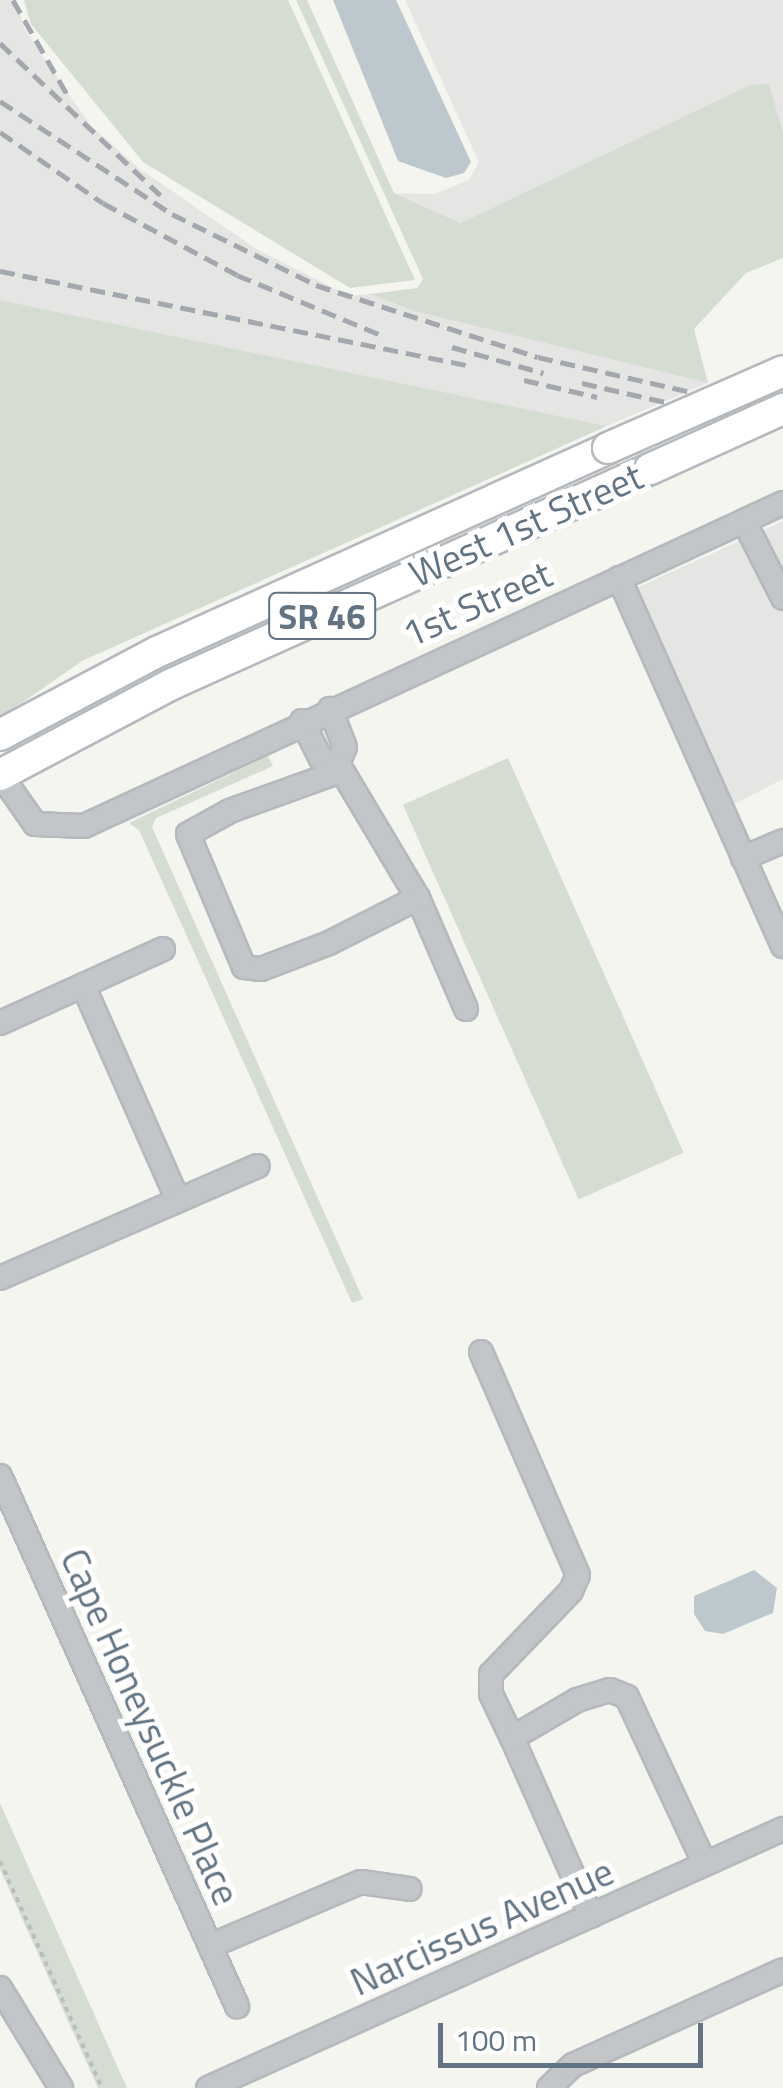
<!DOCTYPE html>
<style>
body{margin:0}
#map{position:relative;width:783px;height:2088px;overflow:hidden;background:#f5f5f0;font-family:"Titillium Web",sans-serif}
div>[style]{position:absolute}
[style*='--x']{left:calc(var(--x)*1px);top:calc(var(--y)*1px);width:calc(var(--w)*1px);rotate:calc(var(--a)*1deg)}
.built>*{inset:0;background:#e5e6e4}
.green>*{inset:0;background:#d5dcd1;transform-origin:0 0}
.water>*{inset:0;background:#bcc8cd}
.path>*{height:4px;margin-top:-2px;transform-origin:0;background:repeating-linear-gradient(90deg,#bbbec0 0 5px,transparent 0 10px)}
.roads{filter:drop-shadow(2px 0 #b5b9bd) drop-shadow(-2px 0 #b5b9bd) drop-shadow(0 2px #b5b9bd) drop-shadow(0 -2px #b5b9bd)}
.minor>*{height:22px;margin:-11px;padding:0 11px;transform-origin:11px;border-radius:11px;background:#c2c6c9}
.major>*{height:30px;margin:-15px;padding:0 15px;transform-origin:15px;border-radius:15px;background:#fff}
.rail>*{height:5px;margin-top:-2.5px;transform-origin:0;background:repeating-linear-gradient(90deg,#a2a8ae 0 15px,transparent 0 23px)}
.bridges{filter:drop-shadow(2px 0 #b5b9bd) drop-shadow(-2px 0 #b5b9bd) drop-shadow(0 2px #b5b9bd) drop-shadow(0 -2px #b5b9bd)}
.major-bridge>*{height:30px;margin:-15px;padding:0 15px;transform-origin:15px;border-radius:15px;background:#fff}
span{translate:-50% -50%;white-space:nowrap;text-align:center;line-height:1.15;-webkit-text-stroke:10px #fff;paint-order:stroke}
.shield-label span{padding:2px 8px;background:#fff;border:2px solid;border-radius:8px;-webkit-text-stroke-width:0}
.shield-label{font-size:35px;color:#627483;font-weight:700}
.street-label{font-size:38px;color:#627483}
.scale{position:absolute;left:438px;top:2023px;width:265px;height:45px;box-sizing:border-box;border:5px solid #627483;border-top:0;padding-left:12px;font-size:30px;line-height:35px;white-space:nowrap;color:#627483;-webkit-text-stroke:8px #fff;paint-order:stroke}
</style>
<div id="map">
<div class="built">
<i style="clip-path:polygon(0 0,16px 0,25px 30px,90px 125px,140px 169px,255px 248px,349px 296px,370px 294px,414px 311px,708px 383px,607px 426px,0 300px)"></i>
<i style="clip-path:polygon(405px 0,783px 0,783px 133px,750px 85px,462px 223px,394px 193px,435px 194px,469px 180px,479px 162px)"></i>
<i style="clip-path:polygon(783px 521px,783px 779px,730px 806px,634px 589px)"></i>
</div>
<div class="green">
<i style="clip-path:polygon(24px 0,288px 0,415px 280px,350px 288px,143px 162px,31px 24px)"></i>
<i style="clip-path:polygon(296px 0,307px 0,394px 193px,461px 223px,750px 85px,769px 84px,783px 133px,783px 258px,746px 273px,694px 329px,708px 383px,414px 311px,370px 294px,417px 288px,423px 279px)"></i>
<i style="clip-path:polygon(0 300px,607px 426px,82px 661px,0 718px)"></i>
<i style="clip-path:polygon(268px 756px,273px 766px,156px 818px,152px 827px,363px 1299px,352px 1303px,139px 830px,129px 823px)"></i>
<i style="left:508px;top:758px;width:432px;height:115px;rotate:66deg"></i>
<i style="clip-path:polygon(0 1803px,127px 2088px,98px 2088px,0 1869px)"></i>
</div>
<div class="water">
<i style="clip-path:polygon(333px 0,396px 0,471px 162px,464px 173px,446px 178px,398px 161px)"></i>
<i style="clip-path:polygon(754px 1570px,777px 1588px,773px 1613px,723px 1634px,705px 1631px,694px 1614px,694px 1596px)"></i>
</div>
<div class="path">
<i style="--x:0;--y:1861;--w:249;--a:65.8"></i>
</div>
<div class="roads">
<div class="minor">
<i style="--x:744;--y:521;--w:86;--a:63.1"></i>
<i style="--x:619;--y:578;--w:403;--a:66"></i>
<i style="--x:302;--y:721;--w:42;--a:63.4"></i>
<i style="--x:321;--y:759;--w:18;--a:16"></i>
<i style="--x:338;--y:764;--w:18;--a:-68"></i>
<i style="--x:345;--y:747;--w:41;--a:-111.5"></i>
<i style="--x:338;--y:764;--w:156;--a:59.2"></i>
<i style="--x:418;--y:898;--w:121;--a:66.6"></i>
<i style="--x:341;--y:771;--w:118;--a:160.2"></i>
<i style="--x:230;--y:811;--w:48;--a:151.3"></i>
<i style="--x:188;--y:834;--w:144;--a:67.2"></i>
<i style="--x:244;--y:967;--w:17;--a:7"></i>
<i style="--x:261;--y:969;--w:73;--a:-20.9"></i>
<i style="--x:329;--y:943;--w:100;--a:-26.8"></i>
<i style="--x:0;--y:774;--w:61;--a:55"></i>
<i style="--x:35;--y:824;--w:49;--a:2.3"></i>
<i style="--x:84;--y:826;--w:770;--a:-24.8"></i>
<i style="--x:743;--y:858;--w:43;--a:-23"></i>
<i style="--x:83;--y:985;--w:235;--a:66.2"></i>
<i style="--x:0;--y:1023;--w:179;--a:-24.4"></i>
<i style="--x:0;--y:1278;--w:281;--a:-23.5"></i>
<i style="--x:481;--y:1352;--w:243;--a:66.5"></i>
<i style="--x:578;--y:1575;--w:17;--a:114"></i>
<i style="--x:571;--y:1591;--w:115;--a:133.9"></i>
<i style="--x:491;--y:1674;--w:20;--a:90"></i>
<i style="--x:491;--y:1694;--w:49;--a:64.5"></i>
<i style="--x:0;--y:1476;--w:581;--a:65.91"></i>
<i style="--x:591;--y:1916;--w:195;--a:-113.9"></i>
<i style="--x:512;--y:1738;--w:75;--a:-30.3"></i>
<i style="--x:577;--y:1700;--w:34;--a:-17"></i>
<i style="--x:610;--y:1690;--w:18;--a:22"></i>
<i style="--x:627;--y:1697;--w:184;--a:65"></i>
<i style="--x:210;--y:1946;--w:164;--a:-23"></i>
<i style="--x:361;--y:1882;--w:49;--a:8.1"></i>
<i style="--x:0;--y:1988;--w:117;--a:58.6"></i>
<i style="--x:208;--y:2088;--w:631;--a:-24.25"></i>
<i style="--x:549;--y:2088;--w:33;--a:-44"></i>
<i style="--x:573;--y:2065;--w:230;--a:-24.3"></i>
</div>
<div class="major">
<i style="--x:0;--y:735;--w:178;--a:-27.9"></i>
<i style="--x:157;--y:652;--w:495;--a:-24.3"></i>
<i style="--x:0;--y:775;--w:195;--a:-27.9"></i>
<i style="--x:172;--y:684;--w:524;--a:-24.22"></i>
</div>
</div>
<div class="rail">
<i style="--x:13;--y:0;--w:111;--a:60.2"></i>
<i style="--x:0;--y:43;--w:221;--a:43.5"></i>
<i style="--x:0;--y:101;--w:206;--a:33.3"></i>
<i style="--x:172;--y:214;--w:161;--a:26.2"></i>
<i style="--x:316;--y:285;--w:233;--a:18"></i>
<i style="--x:538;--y:357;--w:251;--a:12.9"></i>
<i style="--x:0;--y:132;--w:125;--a:34.6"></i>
<i style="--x:103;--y:203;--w:152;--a:28.2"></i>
<i style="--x:237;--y:275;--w:156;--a:22.6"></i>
<i style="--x:0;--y:271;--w:480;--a:11.4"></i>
<i style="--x:452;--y:347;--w:95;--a:15.9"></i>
<i style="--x:524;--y:380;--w:75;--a:13.1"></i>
<i style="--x:582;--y:383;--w:206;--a:12.9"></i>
</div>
<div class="bridges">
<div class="major-bridge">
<i style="--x:608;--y:448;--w:191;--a:-23.7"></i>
<i style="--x:650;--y:469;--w:146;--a:-24.3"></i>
</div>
</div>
<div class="shield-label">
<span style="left:322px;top:616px">SR 46</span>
</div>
<div class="street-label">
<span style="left:526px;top:525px;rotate:-24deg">West 1st Street</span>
<span style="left:477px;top:604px;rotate:-24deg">1st Street</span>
<span style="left:150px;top:1727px;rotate:66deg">Cape Honeysuckle Place</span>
<span style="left:482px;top:1927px;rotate:-24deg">Narcissus Avenue</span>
</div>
<div class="scale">100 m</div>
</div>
